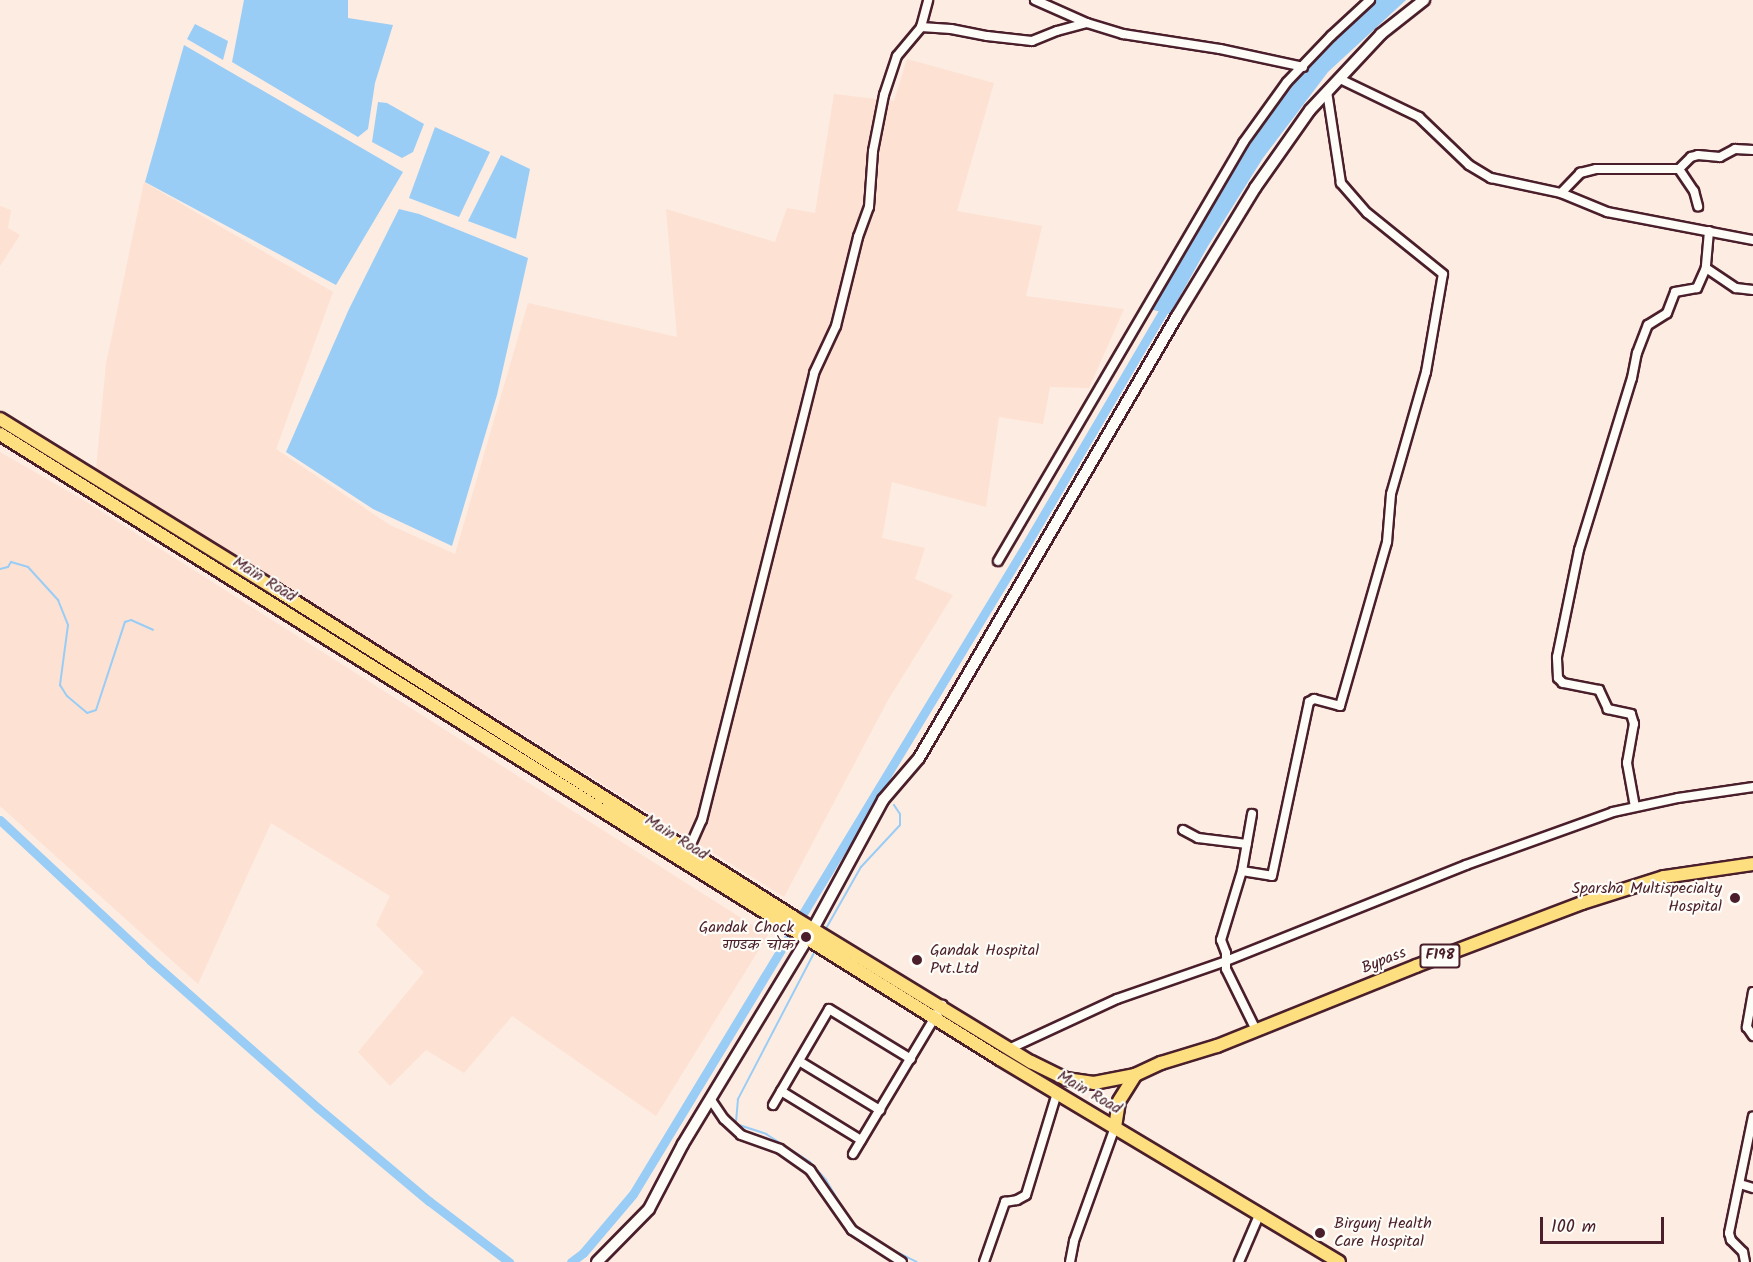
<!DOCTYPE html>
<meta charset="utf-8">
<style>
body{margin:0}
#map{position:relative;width:1753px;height:1262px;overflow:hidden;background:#fdece2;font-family:Kalam,"Playpen Sans Deva",sans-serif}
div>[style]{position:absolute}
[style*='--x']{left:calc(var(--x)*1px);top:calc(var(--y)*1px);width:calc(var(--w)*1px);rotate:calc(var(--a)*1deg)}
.built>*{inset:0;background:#fde1d3}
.water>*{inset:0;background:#99cdf6}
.stream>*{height:2px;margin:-1px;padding:0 1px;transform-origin:1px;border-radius:1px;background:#99cdf6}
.canal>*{height:9px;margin:-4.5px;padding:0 4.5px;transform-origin:4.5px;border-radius:4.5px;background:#99cdf6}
.roads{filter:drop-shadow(2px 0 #4a1f2b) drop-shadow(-2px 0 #4a1f2b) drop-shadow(0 2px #4a1f2b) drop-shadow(0 -2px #4a1f2b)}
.minor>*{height:8px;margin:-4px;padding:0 4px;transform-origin:4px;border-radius:4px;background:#fdfcf7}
.secondary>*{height:10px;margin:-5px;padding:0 5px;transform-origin:5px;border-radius:5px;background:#fdfcf7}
.primary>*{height:12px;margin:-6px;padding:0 6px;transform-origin:6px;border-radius:6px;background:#fedf80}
.dots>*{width:16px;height:16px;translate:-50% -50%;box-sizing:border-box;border:3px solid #fdfcf7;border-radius:50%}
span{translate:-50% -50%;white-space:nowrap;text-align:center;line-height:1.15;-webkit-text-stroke:4.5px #fdfcf7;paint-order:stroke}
.shield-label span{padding:2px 4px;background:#fdfcf7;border:2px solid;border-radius:4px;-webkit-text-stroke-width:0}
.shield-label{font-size:15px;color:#4a1f2b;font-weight:700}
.street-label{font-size:16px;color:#4a1f2b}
.poi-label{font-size:16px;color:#4a1f2b}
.right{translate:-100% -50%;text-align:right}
.left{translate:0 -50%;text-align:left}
.scale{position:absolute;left:1540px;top:1217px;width:124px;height:27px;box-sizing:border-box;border:3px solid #4a1f2b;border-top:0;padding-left:8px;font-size:18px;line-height:21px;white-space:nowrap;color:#4a1f2b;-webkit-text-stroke:4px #fdfcf7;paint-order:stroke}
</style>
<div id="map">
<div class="built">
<i style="clip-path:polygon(907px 59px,994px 83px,957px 211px,1042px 226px,1026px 296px,1124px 309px,1089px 388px,1050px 387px,1043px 424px,999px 417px,986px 507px,892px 482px,882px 538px,925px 548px,915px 579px,953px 595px,888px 700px,784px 897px,96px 469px,106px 364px,144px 182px,333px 292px,276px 449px,390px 525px,455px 554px,528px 303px,677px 337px,666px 209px,775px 242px,787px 208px,815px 213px,834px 94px,894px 101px)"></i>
<i style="clip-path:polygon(0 206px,11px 210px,8px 228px,20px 235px,0 266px)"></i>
<i style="clip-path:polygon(0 452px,85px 501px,768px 935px,656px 1116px,512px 1016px,464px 1073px,426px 1050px,390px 1086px,358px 1052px,424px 972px,376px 925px,390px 896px,271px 823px,198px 984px,0 806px)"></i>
</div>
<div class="water">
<i style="clip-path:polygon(244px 0,348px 0,348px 18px,393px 25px,375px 83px,368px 129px,358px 137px,232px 62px)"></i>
<i style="clip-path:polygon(1376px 0,1406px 0,1328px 72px,1263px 158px,1208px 246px,1170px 314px,1149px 309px,1224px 180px,1274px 108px,1300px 77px)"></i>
<i style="clip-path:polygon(195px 24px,228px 41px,223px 60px,187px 39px)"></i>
<i style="clip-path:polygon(184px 45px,403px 172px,336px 285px,145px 182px)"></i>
<i style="clip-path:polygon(378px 102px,387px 103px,424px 124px,413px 152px,402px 158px,372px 142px)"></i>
<i style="clip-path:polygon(435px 127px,490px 152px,459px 217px,409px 198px)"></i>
<i style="clip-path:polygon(501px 155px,530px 169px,516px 239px,468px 221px)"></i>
<i style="clip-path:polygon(399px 209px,419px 214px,528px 258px,497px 395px,452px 546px,373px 509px,286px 452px,349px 309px)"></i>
</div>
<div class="stream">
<i style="--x:0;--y:569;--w:8;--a:-14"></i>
<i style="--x:8;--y:567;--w:6;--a:-59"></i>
<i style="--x:11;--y:562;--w:18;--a:16"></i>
<i style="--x:28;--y:567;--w:45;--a:47.7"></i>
<i style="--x:58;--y:600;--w:27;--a:68"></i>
<i style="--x:68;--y:625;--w:61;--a:97.6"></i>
<i style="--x:60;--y:685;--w:13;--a:58"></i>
<i style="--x:67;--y:696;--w:26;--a:40"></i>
<i style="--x:87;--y:713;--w:9;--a:-18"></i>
<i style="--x:96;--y:710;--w:93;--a:-71.8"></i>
<i style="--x:125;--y:622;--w:6;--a:-18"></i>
<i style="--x:131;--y:620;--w:24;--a:24"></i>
<i style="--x:824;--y:932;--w:75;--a:-60.4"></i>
<i style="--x:861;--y:867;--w:57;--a:-47.1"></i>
<i style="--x:900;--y:825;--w:11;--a:-90"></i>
<i style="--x:900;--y:814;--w:11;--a:-124"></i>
<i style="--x:814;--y:953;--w:165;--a:117.5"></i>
<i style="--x:738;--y:1099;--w:25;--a:95"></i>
<i style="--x:736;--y:1124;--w:32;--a:18"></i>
<i style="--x:766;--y:1134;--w:52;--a:32.5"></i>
<i style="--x:810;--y:1162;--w:24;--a:48"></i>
<i style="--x:826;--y:1180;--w:49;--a:59.2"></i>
<i style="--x:851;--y:1222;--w:24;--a:38"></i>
<i style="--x:879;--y:1243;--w:42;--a:26.6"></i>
</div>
<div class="canal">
<i style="--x:0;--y:820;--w:205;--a:43"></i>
<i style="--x:150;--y:960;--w:224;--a:41.4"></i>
<i style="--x:318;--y:1108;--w:145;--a:40"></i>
<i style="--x:429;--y:1201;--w:101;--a:37.3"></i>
<i style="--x:571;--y:1262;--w:15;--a:-37"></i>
<i style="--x:583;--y:1253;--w:77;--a:-49.7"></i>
<i style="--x:633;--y:1194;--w:759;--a:-58.8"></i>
<i style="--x:1026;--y:545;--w:281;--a:-59.6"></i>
</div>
<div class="roads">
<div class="minor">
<i style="--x:1035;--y:0;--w:57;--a:23.9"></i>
<i style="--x:1087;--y:23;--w:38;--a:17"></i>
<i style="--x:1123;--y:34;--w:98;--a:8.8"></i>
<i style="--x:1220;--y:49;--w:85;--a:12.2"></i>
<i style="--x:921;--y:27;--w:30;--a:4"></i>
<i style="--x:951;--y:29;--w:37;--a:11"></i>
<i style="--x:987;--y:36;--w:45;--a:6.3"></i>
<i style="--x:1032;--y:41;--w:27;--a:-22"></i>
<i style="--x:1057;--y:31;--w:30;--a:-15"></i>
<i style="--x:1340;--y:79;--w:88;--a:25.7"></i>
<i style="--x:1419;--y:117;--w:69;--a:43.8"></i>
<i style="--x:1469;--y:165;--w:26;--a:31"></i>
<i style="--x:1491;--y:178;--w:72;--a:12.1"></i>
<i style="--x:1561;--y:193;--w:50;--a:22.4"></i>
<i style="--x:1607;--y:212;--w:149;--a:10.9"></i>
<i style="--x:1679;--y:169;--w:27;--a:56"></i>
<i style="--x:1694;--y:191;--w:16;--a:75"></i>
<i style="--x:1561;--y:193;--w:28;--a:-46"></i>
<i style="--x:1580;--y:173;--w:16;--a:-14"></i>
<i style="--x:1596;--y:169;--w:83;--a:0"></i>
<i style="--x:1679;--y:169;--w:17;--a:-45"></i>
<i style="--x:1691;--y:157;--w:7;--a:-16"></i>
<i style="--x:1698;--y:155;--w:22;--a:5"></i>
<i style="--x:1720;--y:157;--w:17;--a:-28"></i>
<i style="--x:1735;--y:149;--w:18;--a:3"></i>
<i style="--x:1709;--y:231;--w:37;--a:95"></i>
<i style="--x:1706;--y:268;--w:36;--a:34"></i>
<i style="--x:1736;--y:288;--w:17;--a:7"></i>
<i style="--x:998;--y:561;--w:485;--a:-59.6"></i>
<i style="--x:1243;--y:143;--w:75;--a:-54.2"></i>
<i style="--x:1287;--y:82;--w:64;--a:-46.3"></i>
<i style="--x:1331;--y:36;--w:53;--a:-42.7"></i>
<i style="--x:1635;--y:807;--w:45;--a:-100.3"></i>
<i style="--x:1627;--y:763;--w:40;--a:-80"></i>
<i style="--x:1634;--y:724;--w:10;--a:-107"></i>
<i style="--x:1631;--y:714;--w:24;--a:-168"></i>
<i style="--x:1608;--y:709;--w:21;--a:-115"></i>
<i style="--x:1599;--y:690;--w:37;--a:-169"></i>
<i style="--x:1563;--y:683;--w:7;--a:-135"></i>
<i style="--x:1558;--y:678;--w:21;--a:-93"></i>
<i style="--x:1557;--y:657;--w:109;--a:-78.4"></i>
<i style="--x:1579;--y:550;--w:180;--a:-72.9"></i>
<i style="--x:1632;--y:378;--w:25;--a:-79"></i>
<i style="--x:1637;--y:353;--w:30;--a:-69"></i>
<i style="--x:1648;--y:325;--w:22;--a:-32"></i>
<i style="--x:1667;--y:313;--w:22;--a:-69"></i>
<i style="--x:1675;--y:292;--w:22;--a:-10"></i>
<i style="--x:1697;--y:288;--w:22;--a:-66"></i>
<i style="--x:1183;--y:830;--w:17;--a:28"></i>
<i style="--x:1198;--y:838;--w:49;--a:7"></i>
<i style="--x:688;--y:851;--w:34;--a:-66"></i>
<i style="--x:702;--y:820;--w:461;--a:-75.9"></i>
<i style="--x:814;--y:373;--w:52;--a:-64.9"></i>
<i style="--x:836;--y:326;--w:92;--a:-76.1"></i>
<i style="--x:858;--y:237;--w:32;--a:-70"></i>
<i style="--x:869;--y:207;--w:56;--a:-85.9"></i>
<i style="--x:873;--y:151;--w:57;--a:-78.9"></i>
<i style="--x:884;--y:95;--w:41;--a:-71.6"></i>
<i style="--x:897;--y:56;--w:38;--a:-50"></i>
<i style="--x:921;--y:27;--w:28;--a:-75"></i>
<i style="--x:1242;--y:871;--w:58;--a:-80"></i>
<i style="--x:1753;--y:992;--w:36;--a:100"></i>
<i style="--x:1747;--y:1027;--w:11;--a:56"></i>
<i style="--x:1256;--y:1030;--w:68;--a:-116.2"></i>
<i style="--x:1226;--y:969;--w:16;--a:-90"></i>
<i style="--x:1226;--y:953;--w:14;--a:-111"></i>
<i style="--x:1221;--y:940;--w:72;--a:-73.1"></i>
<i style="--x:1242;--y:871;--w:30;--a:9"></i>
<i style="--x:1272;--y:876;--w:178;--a:-78"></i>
<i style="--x:1309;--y:702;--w:6;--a:-31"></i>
<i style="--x:1314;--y:699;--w:27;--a:15"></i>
<i style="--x:1340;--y:706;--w:171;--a:-74"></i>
<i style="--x:1387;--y:542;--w:48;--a:-85.2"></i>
<i style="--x:1391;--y:494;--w:127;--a:-74"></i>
<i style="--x:1426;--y:372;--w:99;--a:-80.2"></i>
<i style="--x:1443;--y:274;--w:97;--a:-141.2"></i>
<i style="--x:1367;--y:213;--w:40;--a:-131"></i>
<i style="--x:1341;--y:183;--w:92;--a:-98.7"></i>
<i style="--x:1011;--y:1048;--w:117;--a:-24.8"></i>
<i style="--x:1117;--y:999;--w:115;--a:-19.2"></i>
<i style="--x:1226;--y:961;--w:258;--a:-21.8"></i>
<i style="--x:1466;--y:865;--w:156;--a:-19.8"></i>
<i style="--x:1613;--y:812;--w:66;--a:-12.2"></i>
<i style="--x:1678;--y:798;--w:76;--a:-8.3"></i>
<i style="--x:799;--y:1061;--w:95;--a:31.2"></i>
<i style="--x:781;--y:1091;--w:94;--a:31.5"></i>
<i style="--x:711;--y:1100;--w:23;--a:56"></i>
<i style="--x:724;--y:1119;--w:23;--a:43"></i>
<i style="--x:741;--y:1135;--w:41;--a:19.7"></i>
<i style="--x:780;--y:1149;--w:37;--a:35"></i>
<i style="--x:810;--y:1170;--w:73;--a:55"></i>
<i style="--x:852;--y:1230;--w:59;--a:32.6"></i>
<i style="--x:773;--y:1105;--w:111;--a:-59.7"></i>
<i style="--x:829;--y:1009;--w:96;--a:31.4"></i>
<i style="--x:853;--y:1154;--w:174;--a:-59.1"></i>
<i style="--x:1740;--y:1184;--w:14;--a:17"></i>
<i style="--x:984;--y:1262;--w:64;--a:-70.7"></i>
<i style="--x:1005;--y:1202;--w:12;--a:-9"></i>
<i style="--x:1017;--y:1200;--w:10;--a:-29"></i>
<i style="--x:1026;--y:1195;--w:107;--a:-73.1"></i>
<i style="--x:1070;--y:1262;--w:21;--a:-79"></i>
<i style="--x:1074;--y:1241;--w:121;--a:-70.2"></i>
<i style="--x:1239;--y:1262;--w:53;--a:-66.8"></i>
<i style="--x:1745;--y:1262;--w:10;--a:-101"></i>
<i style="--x:1743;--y:1252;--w:17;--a:-135"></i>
<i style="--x:1731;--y:1240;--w:7;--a:-106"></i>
<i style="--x:1729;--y:1233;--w:119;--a:-78.4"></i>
</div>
<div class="secondary">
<i style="--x:597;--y:1262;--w:74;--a:-45.5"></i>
<i style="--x:649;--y:1209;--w:73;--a:-62.4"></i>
<i style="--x:683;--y:1144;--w:251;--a:-58.8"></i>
<i style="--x:813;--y:929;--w:147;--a:-61.5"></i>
<i style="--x:883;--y:800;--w:55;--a:-49.4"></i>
<i style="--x:919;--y:758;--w:512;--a:-59.73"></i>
<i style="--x:1177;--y:316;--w:150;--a:-58.6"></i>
<i style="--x:1255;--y:188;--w:95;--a:-54.8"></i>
<i style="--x:1310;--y:110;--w:104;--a:-46.9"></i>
<i style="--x:1381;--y:34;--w:55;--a:-38.3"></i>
</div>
<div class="primary">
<i style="--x:0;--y:419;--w:323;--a:31.7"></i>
<i style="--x:275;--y:589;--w:613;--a:32.34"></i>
<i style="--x:793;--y:917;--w:279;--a:31.4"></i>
<i style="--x:1031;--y:1062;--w:39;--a:26"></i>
<i style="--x:1066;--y:1079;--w:28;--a:8"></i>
<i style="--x:1094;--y:1083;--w:42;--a:-11"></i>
<i style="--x:1135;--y:1075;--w:29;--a:-25"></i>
<i style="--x:1161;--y:1063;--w:59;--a:-16.9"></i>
<i style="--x:1217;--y:1046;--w:214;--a:-21.9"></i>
<i style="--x:1416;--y:966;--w:178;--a:-20.8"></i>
<i style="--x:1582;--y:903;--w:86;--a:-17.6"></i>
<i style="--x:1664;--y:877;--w:90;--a:-8.3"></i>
<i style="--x:0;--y:434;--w:1179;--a:32.01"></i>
<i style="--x:1000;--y:1059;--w:395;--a:30.9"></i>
<i style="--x:1115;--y:1127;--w:26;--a:-81"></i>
<i style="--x:1119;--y:1101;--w:31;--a:-58"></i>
</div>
</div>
<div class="dots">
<i style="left:1735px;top:898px;background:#4a1f2b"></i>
<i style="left:806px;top:937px;background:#4a1f2b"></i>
<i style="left:917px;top:960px;background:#4a1f2b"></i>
<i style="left:1320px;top:1233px;background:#4a1f2b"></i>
</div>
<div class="shield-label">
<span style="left:1440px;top:956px">F198</span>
</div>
<div class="street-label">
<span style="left:264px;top:580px;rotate:32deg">Main Road</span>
<span style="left:676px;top:838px;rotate:32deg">Main Road</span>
<span style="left:1384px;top:961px;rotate:-22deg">Bypass</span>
<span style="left:1089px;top:1093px;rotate:30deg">Main Road</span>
</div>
<div class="poi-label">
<span class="right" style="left:1722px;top:898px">Sparsha Multispecialty<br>Hospital</span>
<span class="right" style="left:794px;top:937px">Gandak Chock<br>गण्डक चोक</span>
<span class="left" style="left:930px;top:960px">Gandak Hospital<br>Pvt.Ltd</span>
<span class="left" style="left:1334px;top:1233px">Birgunj Health<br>Care Hospital</span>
</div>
<div class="scale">100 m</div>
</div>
